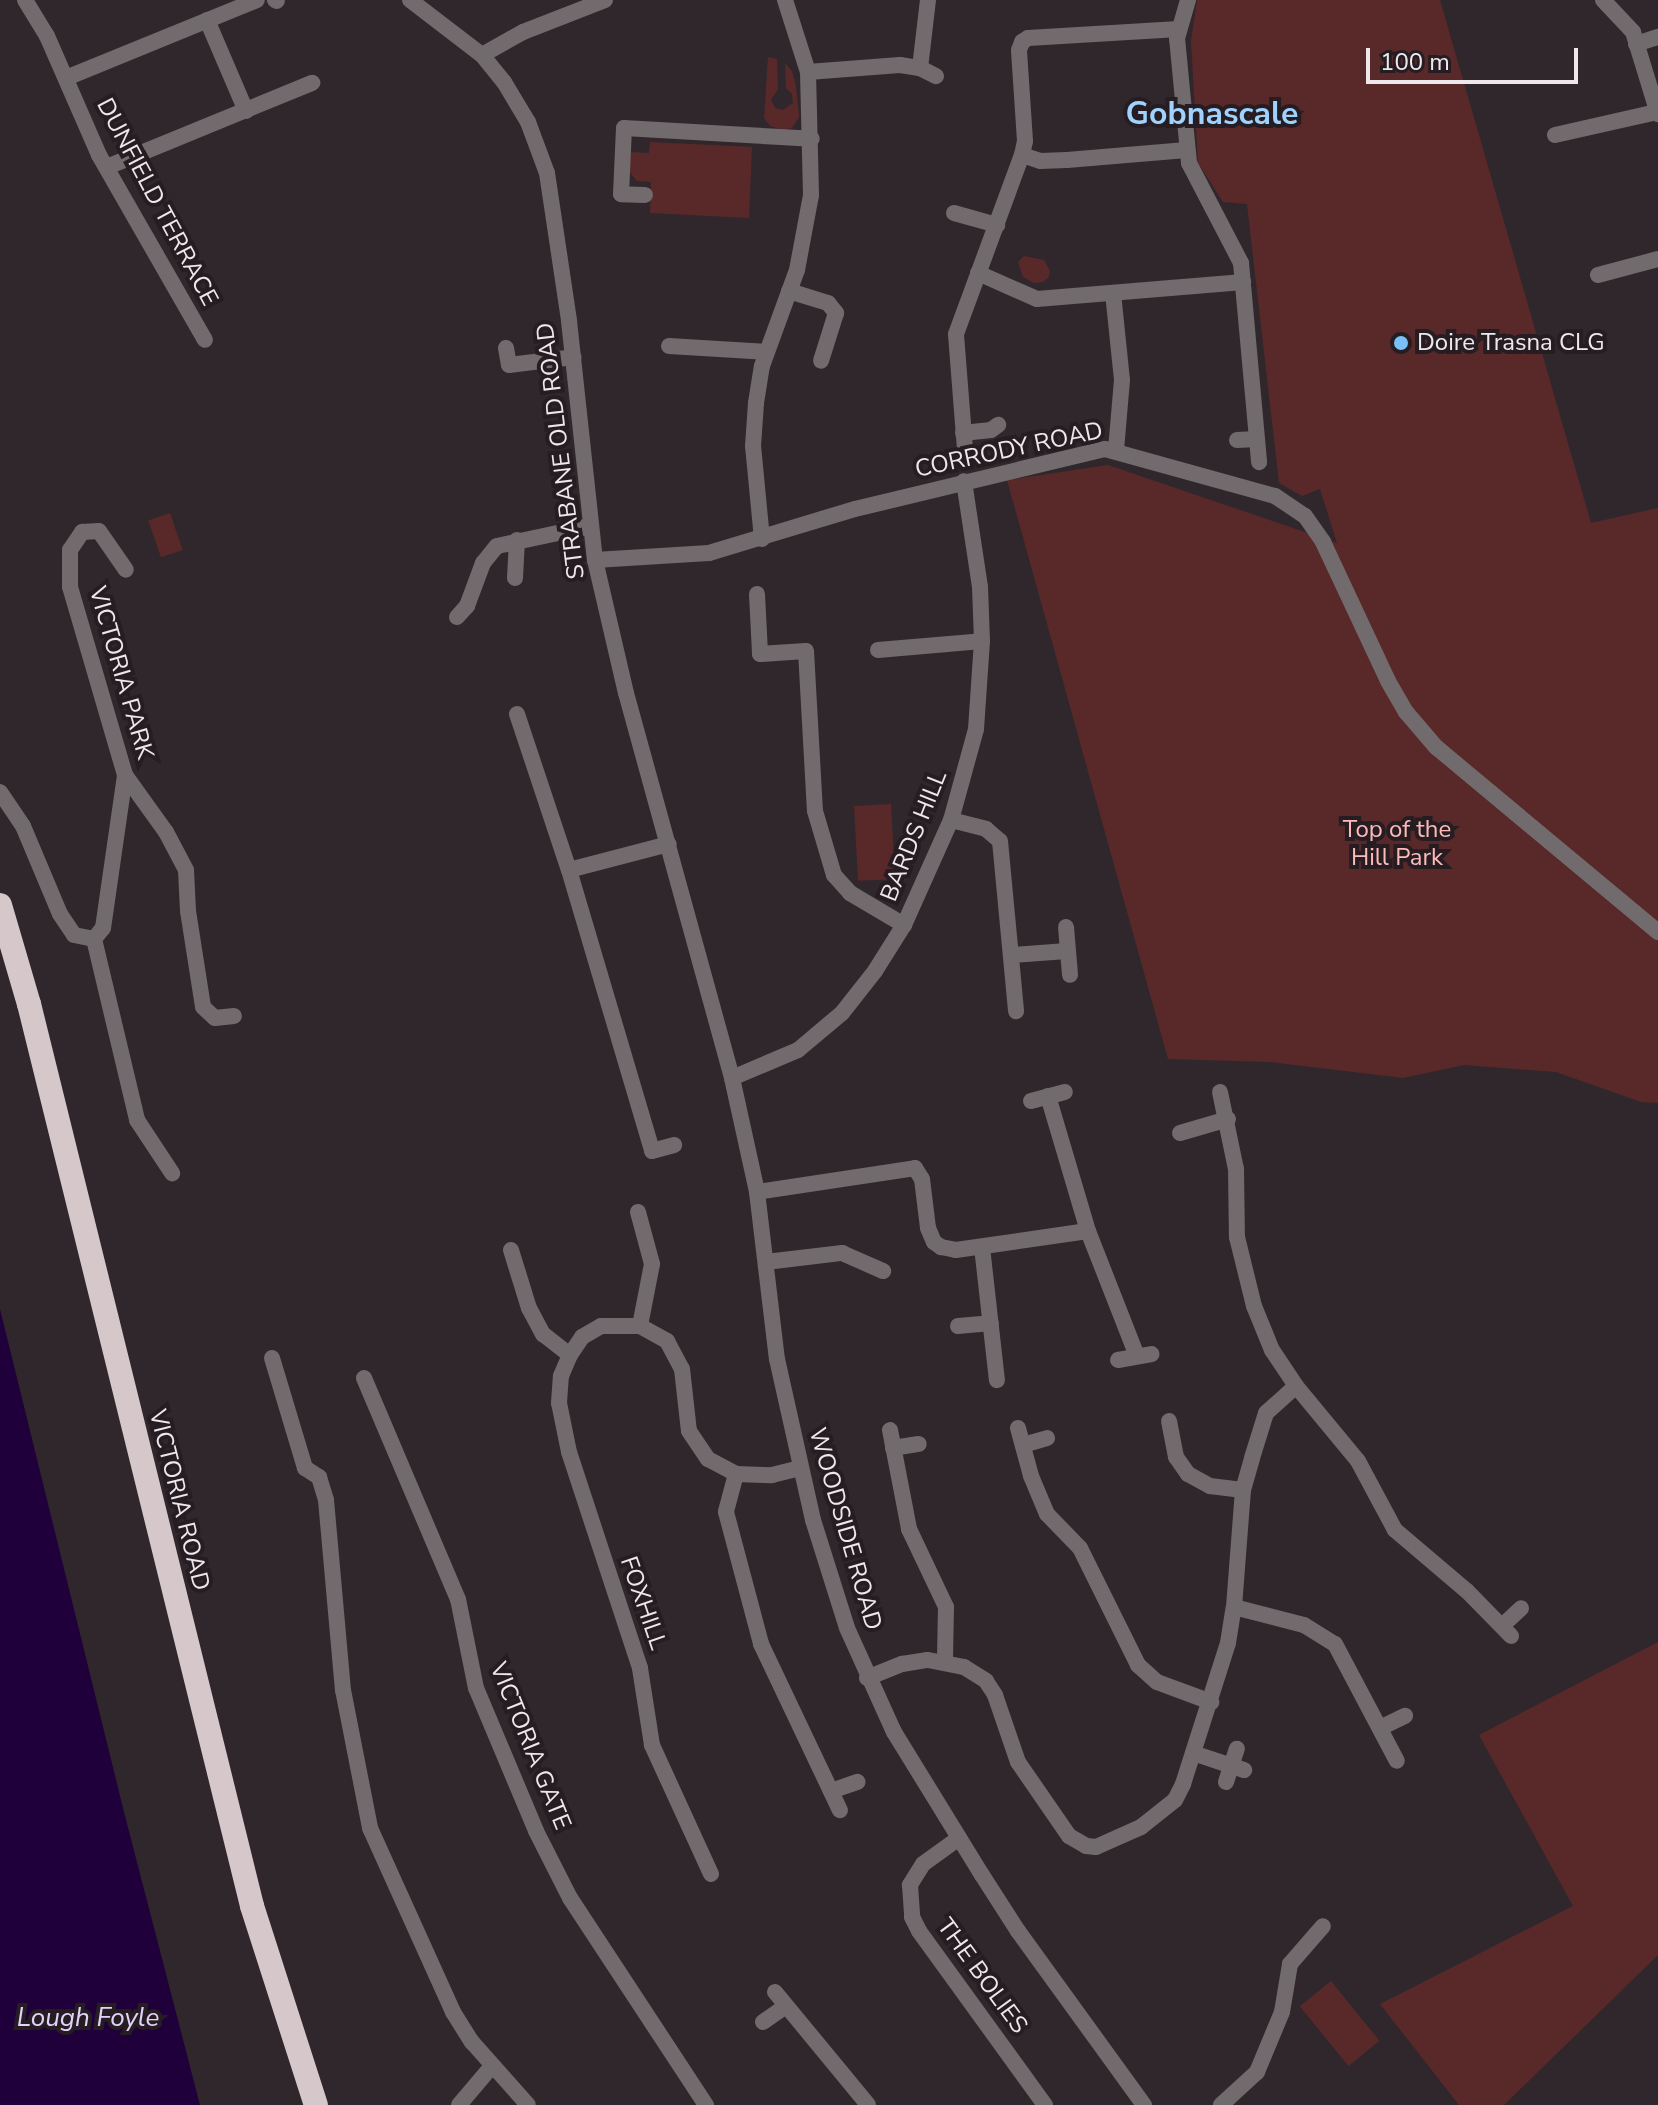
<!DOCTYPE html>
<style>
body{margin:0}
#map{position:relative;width:1658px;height:2105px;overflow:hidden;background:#30272c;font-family:"Nunito Sans",sans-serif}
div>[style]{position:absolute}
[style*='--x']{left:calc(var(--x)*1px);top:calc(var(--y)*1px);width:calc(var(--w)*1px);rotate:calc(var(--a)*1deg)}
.green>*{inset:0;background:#59292a;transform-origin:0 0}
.water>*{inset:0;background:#1f003a}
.minor>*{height:16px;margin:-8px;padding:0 8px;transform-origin:8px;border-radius:8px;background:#716b6d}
.highway>*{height:24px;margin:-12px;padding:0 12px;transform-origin:12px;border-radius:12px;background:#d5c7ca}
.dots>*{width:22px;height:22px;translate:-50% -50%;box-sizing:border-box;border:4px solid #261d23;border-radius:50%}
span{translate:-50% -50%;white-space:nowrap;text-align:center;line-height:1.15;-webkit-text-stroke:8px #261d23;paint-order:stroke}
.street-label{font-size:24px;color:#eee8ec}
.poi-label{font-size:24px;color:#eee8ec}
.left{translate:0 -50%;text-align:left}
.park-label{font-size:24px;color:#febab9}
.water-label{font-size:26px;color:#e0d2f8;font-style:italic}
.district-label{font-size:32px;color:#9fd2fd;font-weight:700}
.scale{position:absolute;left:1366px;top:48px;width:212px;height:36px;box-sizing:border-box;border:4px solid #eee8ec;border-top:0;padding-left:10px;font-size:24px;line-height:28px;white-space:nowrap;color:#eee8ec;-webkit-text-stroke:6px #261d23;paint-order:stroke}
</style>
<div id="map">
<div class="green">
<i style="clip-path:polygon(1197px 0,1440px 0,1591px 523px,1658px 508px,1658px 1103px,1641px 1102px,1556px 1072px,1464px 1065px,1403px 1078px,1269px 1062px,1168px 1059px,1007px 480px,1108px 465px,1337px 543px,1320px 489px,1302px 496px,1279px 483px,1247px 204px,1223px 202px,1198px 163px,1191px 41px)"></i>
<i style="clip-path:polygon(768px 57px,777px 59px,778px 89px,771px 100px,775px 108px,783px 110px,793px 103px,792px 94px,786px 88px,785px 63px,792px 71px,796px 86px,799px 117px,792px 128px,784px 130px,770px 126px,764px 118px)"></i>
<i style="clip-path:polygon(650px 142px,752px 147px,749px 218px,650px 213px,651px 182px,637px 181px,627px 169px,628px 152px,649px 153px)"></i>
<i style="clip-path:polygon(1024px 256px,1044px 260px,1050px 271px,1049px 277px,1043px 282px,1034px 283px,1023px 277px,1018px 262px)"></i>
<i style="left:170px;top:513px;width:39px;height:23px;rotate:71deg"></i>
<i style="left:891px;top:804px;width:75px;height:37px;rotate:87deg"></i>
<i style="clip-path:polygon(1658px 1642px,1658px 1955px,1504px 2105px,1459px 2105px,1380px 2004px,1573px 1906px,1479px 1735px)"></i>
<i style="left:1331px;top:1981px;width:77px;height:40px;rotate:51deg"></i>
</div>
<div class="water">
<i style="clip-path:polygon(0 1309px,124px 1812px,200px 2105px,0 2105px)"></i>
</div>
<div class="minor">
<i style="--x:25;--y:0;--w:42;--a:58.6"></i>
<i style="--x:47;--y:36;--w:130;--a:66.4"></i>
<i style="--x:99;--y:155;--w:213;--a:60.2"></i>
<i style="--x:275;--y:0;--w:2;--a:27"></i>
<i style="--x:410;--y:0;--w:91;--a:37.4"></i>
<i style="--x:482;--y:55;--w:35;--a:51"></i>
<i style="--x:504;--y:82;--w:47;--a:59"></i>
<i style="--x:528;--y:122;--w:54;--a:69.6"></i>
<i style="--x:547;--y:173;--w:150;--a:81.5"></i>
<i style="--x:569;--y:321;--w:240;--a:83.8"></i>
<i style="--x:595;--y:560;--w:137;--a:76.9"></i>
<i style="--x:626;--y:693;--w:399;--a:74.6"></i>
<i style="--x:732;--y:1078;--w:117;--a:77.6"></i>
<i style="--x:757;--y:1192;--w:168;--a:83.2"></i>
<i style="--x:777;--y:1359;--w:165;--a:77.4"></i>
<i style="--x:813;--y:1520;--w:113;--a:72.5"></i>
<i style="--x:847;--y:1628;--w:114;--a:65.7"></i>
<i style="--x:894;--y:1732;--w:168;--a:58.4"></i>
<i style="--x:982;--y:1875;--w:67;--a:57.3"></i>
<i style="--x:1018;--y:1931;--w:215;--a:54.1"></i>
<i style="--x:1188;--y:0;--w:40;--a:106"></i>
<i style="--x:1177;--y:38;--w:126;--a:84.5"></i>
<i style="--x:1189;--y:163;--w:113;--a:62.5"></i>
<i style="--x:1241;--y:263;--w:200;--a:84.8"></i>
<i style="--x:1603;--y:0;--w:44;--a:46.8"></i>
<i style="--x:1633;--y:32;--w:86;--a:73"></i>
<i style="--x:207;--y:20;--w:99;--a:66.8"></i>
<i style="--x:1636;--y:44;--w:23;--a:-18"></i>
<i style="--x:482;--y:55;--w:47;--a:-29.3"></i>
<i style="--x:523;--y:32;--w:88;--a:-21.3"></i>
<i style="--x:920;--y:68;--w:68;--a:-83.3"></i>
<i style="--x:808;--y:72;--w:92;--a:-4.4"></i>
<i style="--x:900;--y:65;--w:20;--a:9"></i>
<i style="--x:920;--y:68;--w:18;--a:27"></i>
<i style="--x:66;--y:78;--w:206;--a:-22.2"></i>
<i style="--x:1555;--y:135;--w:105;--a:-12.7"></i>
<i style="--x:1022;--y:155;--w:19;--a:18"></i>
<i style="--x:1040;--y:161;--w:27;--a:-2"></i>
<i style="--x:1067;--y:160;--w:120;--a:-4.8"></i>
<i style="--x:107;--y:167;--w:222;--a:-22.3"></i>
<i style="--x:645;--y:195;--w:24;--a:-178"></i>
<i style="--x:621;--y:194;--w:66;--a:-87.4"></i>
<i style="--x:624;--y:128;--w:188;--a:3.3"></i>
<i style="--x:954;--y:213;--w:45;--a:15.6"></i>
<i style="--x:978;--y:273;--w:64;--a:23.8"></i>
<i style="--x:1037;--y:299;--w:207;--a:-4.7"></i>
<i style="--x:1598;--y:275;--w:62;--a:-14.9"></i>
<i style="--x:789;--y:291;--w:41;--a:17.1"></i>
<i style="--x:828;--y:303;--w:13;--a:51"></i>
<i style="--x:836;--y:313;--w:50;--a:107.4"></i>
<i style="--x:1113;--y:293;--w:87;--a:84.1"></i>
<i style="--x:1122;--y:380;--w:70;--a:94.9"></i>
<i style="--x:669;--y:346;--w:97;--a:3.5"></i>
<i style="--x:506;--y:348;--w:17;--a:80"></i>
<i style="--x:509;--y:365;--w:65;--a:-7"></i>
<i style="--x:963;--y:433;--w:28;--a:-6"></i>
<i style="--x:991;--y:430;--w:9;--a:-36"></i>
<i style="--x:1237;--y:440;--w:20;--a:-3"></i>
<i style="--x:965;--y:449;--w:115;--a:-94.5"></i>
<i style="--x:956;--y:334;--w:191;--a:-69.8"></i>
<i style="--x:1022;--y:155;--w:14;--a:-78"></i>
<i style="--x:1025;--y:141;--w:91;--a:-93.8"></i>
<i style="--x:1019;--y:50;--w:9;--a:-69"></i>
<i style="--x:1022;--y:42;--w:7;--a:-34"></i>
<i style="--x:1028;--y:38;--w:151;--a:-3.4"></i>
<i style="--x:762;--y:539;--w:93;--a:-95.5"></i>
<i style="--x:753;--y:446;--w:43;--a:-86"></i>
<i style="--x:756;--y:403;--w:37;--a:-81"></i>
<i style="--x:762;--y:366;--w:102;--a:-70"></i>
<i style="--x:797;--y:270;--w:76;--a:-79.4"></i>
<i style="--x:811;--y:195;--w:123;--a:-91.4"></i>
<i style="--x:808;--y:72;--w:76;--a:-107.7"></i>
<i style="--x:595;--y:560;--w:114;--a:-3.5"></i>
<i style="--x:709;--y:553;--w:152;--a:-16.8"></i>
<i style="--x:855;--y:509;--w:257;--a:-13.5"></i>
<i style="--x:1105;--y:449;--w:176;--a:15.5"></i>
<i style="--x:1275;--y:496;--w:36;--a:34"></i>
<i style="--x:1305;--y:516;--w:32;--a:55"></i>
<i style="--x:1323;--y:542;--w:153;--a:64.9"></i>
<i style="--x:1388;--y:681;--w:36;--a:60"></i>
<i style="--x:1406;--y:712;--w:46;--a:49.4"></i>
<i style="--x:1436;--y:747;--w:289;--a:39.8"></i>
<i style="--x:515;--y:578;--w:38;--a:-87"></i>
<i style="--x:757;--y:594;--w:60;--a:87.1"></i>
<i style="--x:760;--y:654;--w:46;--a:-3.7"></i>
<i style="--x:806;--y:651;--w:160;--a:86.8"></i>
<i style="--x:815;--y:811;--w:67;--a:73.5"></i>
<i style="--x:834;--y:875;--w:24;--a:48"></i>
<i style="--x:850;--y:893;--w:63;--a:30.7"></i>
<i style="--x:457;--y:617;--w:15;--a:-48"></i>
<i style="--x:467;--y:606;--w:46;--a:-69.6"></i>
<i style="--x:483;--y:563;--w:22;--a:-51"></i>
<i style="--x:497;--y:546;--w:95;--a:-12.1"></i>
<i style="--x:878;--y:650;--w:104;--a:-4.9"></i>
<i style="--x:517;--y:714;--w:164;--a:71.6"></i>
<i style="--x:569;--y:870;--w:103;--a:-14.6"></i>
<i style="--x:125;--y:775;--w:70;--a:54.3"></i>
<i style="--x:166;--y:832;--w:43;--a:62.2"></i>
<i style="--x:186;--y:870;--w:41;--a:87.2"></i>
<i style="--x:188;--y:911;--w:97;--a:81.1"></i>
<i style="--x:203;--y:1007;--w:16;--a:43"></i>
<i style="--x:215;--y:1018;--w:19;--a:-6"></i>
<i style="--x:0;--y:792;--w:41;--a:55.9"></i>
<i style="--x:23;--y:826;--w:95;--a:67.2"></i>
<i style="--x:60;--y:914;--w:25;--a:56"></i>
<i style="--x:74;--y:935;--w:20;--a:11"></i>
<i style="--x:94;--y:939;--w:186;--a:76.6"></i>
<i style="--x:137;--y:1120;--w:64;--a:56.6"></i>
<i style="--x:951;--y:820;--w:36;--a:14"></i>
<i style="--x:986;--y:829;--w:18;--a:41"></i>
<i style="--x:1000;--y:841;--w:171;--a:84.6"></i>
<i style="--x:569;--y:870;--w:293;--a:73.5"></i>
<i style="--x:652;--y:1151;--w:23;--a:-15"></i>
<i style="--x:1066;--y:927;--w:48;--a:85.2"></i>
<i style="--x:94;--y:939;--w:14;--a:-51"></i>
<i style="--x:103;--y:928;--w:155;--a:-81.8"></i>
<i style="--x:125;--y:775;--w:196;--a:-106.3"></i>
<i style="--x:70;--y:587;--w:37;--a:-90"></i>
<i style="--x:70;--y:550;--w:22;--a:-56"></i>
<i style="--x:82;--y:532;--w:17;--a:-3"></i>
<i style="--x:99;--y:531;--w:47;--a:55.3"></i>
<i style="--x:1013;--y:955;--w:54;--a:-4.2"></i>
<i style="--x:732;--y:1078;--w:72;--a:-23"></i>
<i style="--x:798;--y:1050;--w:57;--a:-40.1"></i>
<i style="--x:842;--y:1013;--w:53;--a:-51.8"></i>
<i style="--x:875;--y:971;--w:54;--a:-57.8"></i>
<i style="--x:904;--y:925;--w:115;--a:-65.9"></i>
<i style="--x:951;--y:820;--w:94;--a:-74.6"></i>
<i style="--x:976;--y:729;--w:88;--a:-86.1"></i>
<i style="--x:982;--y:641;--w:54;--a:-92.1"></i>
<i style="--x:980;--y:587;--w:107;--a:-98.6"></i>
<i style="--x:1220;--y:1092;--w:79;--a:78.3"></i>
<i style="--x:1236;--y:1169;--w:68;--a:89.2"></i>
<i style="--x:1237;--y:1237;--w:71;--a:76.2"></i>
<i style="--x:1254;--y:1306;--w:48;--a:67.8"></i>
<i style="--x:1272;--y:1350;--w:43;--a:56.3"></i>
<i style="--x:1296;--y:1386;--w:97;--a:50.4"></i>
<i style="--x:1358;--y:1461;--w:78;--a:61.8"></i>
<i style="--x:1395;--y:1530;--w:94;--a:40.3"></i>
<i style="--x:1467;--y:1591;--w:63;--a:45.6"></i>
<i style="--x:1048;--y:1096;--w:141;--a:73.5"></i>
<i style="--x:1088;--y:1231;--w:134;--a:68.6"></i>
<i style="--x:1031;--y:1101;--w:35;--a:-15"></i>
<i style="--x:1180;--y:1133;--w:50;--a:-16.3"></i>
<i style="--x:757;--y:1192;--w:160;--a:-8.6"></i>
<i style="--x:915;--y:1168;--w:13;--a:58"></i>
<i style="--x:922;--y:1179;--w:49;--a:83"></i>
<i style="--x:928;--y:1228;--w:15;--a:67"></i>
<i style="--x:934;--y:1242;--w:9;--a:36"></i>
<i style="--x:941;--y:1247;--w:15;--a:11"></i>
<i style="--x:956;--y:1250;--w:133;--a:-8.2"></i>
<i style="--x:638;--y:1212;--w:54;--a:74.9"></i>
<i style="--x:652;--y:1264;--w:63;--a:101"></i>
<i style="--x:982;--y:1247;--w:134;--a:83.6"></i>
<i style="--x:511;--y:1250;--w:61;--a:72.8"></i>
<i style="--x:529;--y:1308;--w:30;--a:62"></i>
<i style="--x:543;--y:1334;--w:34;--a:38"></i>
<i style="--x:766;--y:1262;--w:77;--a:-6.8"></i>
<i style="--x:842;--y:1253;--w:45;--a:23.7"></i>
<i style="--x:958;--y:1326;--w:33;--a:-5"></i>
<i style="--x:272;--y:1358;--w:115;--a:73.3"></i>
<i style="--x:305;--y:1468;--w:17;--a:33"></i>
<i style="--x:319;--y:1477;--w:24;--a:73"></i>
<i style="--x:326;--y:1500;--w:191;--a:84.9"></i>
<i style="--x:343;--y:1690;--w:141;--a:78.9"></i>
<i style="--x:370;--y:1828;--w:202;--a:65.7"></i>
<i style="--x:453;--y:2012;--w:36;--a:58"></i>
<i style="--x:472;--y:2042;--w:84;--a:48.4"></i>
<i style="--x:1118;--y:1360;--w:34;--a:-10"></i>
<i style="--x:364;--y:1378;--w:240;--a:67"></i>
<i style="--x:458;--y:1599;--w:91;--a:78.6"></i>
<i style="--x:476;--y:1688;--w:155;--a:67.2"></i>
<i style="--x:536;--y:1831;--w:75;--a:63.1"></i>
<i style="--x:570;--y:1898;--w:248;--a:56.7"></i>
<i style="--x:1169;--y:1421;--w:37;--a:79"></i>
<i style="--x:1176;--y:1457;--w:21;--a:55"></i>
<i style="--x:1188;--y:1474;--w:25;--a:29"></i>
<i style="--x:1210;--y:1486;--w:33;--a:7"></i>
<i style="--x:1018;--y:1428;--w:50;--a:74.8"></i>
<i style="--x:1031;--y:1476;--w:41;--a:67.2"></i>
<i style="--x:1047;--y:1514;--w:47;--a:45.9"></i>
<i style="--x:1080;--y:1548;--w:131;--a:63.6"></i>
<i style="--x:1138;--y:1665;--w:25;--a:42"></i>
<i style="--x:1157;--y:1682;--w:58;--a:20.3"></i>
<i style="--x:890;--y:1430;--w:101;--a:79.1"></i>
<i style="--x:909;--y:1529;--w:86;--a:64.6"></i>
<i style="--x:946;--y:1607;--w:54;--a:91.1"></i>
<i style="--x:1023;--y:1445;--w:25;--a:-16"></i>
<i style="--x:893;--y:1448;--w:26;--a:-9"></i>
<i style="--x:736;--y:1474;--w:39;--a:105"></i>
<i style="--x:726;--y:1512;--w:137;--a:75.1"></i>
<i style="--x:761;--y:1644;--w:184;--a:64.6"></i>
<i style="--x:1234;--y:1607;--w:72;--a:14.4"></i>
<i style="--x:1304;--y:1625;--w:36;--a:32"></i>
<i style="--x:1335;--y:1644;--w:132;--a:62.1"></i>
<i style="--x:1502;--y:1626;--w:26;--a:-43"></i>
<i style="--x:867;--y:1678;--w:38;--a:-22"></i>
<i style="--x:902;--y:1664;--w:26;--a:-9"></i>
<i style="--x:928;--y:1660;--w:37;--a:11"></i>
<i style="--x:964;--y:1667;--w:26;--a:32"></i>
<i style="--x:986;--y:1681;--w:17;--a:57"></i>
<i style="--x:995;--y:1695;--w:71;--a:71.1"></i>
<i style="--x:1018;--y:1762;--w:90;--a:55.4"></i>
<i style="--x:1069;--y:1836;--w:20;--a:30"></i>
<i style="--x:1086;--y:1846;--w:10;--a:6"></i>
<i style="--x:1096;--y:1847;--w:49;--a:-24"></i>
<i style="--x:1141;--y:1827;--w:43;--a:-38.5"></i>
<i style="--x:1175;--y:1800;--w:18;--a:-63"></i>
<i style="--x:1183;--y:1784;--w:148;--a:-72.3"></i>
<i style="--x:1228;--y:1643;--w:36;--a:-81"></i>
<i style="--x:1234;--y:1607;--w:117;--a:-85.6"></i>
<i style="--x:1243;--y:1490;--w:33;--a:-74"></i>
<i style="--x:1252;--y:1458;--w:47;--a:-72.7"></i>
<i style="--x:1266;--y:1413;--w:40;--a:-42"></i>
<i style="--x:1380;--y:1728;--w:28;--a:-26"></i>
<i style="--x:1193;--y:1753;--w:54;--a:18.4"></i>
<i style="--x:1226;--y:1782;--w:35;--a:-72"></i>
<i style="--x:831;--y:1791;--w:28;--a:-19"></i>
<i style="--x:959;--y:1838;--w:44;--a:144.2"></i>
<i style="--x:923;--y:1864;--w:25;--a:122"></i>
<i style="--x:910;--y:1885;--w:32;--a:86"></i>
<i style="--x:912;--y:1917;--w:16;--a:63"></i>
<i style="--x:919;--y:1931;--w:215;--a:54.1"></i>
<i style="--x:711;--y:1874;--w:142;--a:-114.6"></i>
<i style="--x:652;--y:1745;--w:78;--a:-98.9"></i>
<i style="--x:640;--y:1668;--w:227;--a:-108.2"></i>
<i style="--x:569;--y:1452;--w:50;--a:-101.5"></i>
<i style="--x:559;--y:1403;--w:27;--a:-86"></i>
<i style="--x:561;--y:1376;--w:23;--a:-67"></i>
<i style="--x:570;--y:1355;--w:22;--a:-56"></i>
<i style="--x:582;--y:1337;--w:22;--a:-30"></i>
<i style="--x:601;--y:1326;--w:39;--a:0"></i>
<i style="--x:640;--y:1326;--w:31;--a:29"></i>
<i style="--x:667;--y:1341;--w:32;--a:62"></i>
<i style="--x:682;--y:1369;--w:62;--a:83.6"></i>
<i style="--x:689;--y:1431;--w:34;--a:56"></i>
<i style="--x:708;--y:1459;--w:32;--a:28"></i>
<i style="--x:736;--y:1474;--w:36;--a:2"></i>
<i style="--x:772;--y:1475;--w:29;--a:-14"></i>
<i style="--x:775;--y:1992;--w:146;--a:50.5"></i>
<i style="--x:763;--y:2022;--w:28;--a:-35"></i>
<i style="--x:459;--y:2105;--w:51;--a:-49.8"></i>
<i style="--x:1221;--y:2105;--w:49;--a:-42.5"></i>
<i style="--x:1257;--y:2072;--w:65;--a:-67.4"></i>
<i style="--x:1282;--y:2012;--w:49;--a:-80.5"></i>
<i style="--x:1290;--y:1964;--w:50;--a:-49"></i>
</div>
<div class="highway">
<i style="--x:0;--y:905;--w:103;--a:73.7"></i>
<i style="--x:29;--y:1004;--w:929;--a:76.11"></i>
<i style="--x:252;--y:1906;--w:209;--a:72.2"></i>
</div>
<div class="dots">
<i style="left:1401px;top:343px;background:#79bff8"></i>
</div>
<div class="street-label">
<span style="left:157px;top:202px;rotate:62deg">DUNFIELD TERRACE</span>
<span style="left:1009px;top:450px;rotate:-12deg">CORRODY ROAD</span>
<span style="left:561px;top:451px;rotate:-97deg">STRABANE OLD ROAD</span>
<span style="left:121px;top:673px;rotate:74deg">VICTORIA PARK</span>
<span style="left:914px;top:836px;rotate:-68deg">BARDS HILL</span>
<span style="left:179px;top:1500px;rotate:76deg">VICTORIA ROAD</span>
<span style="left:845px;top:1529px;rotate:74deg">WOODSIDE ROAD</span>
<span style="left:643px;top:1603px;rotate:71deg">FOXHILL</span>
<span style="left:530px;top:1746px;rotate:68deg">VICTORIA GATE</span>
<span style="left:982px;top:1976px;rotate:54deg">THE BOLIES</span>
</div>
<div class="poi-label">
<span class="left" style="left:1417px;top:343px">Doire Trasna CLG</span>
</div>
<div class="park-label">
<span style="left:1397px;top:844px">Top of the<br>Hill Park</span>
</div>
<div class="water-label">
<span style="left:88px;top:2018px">Lough Foyle</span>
</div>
<div class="district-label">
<span style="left:1212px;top:114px">Gobnascale</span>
</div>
<div class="scale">100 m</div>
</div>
